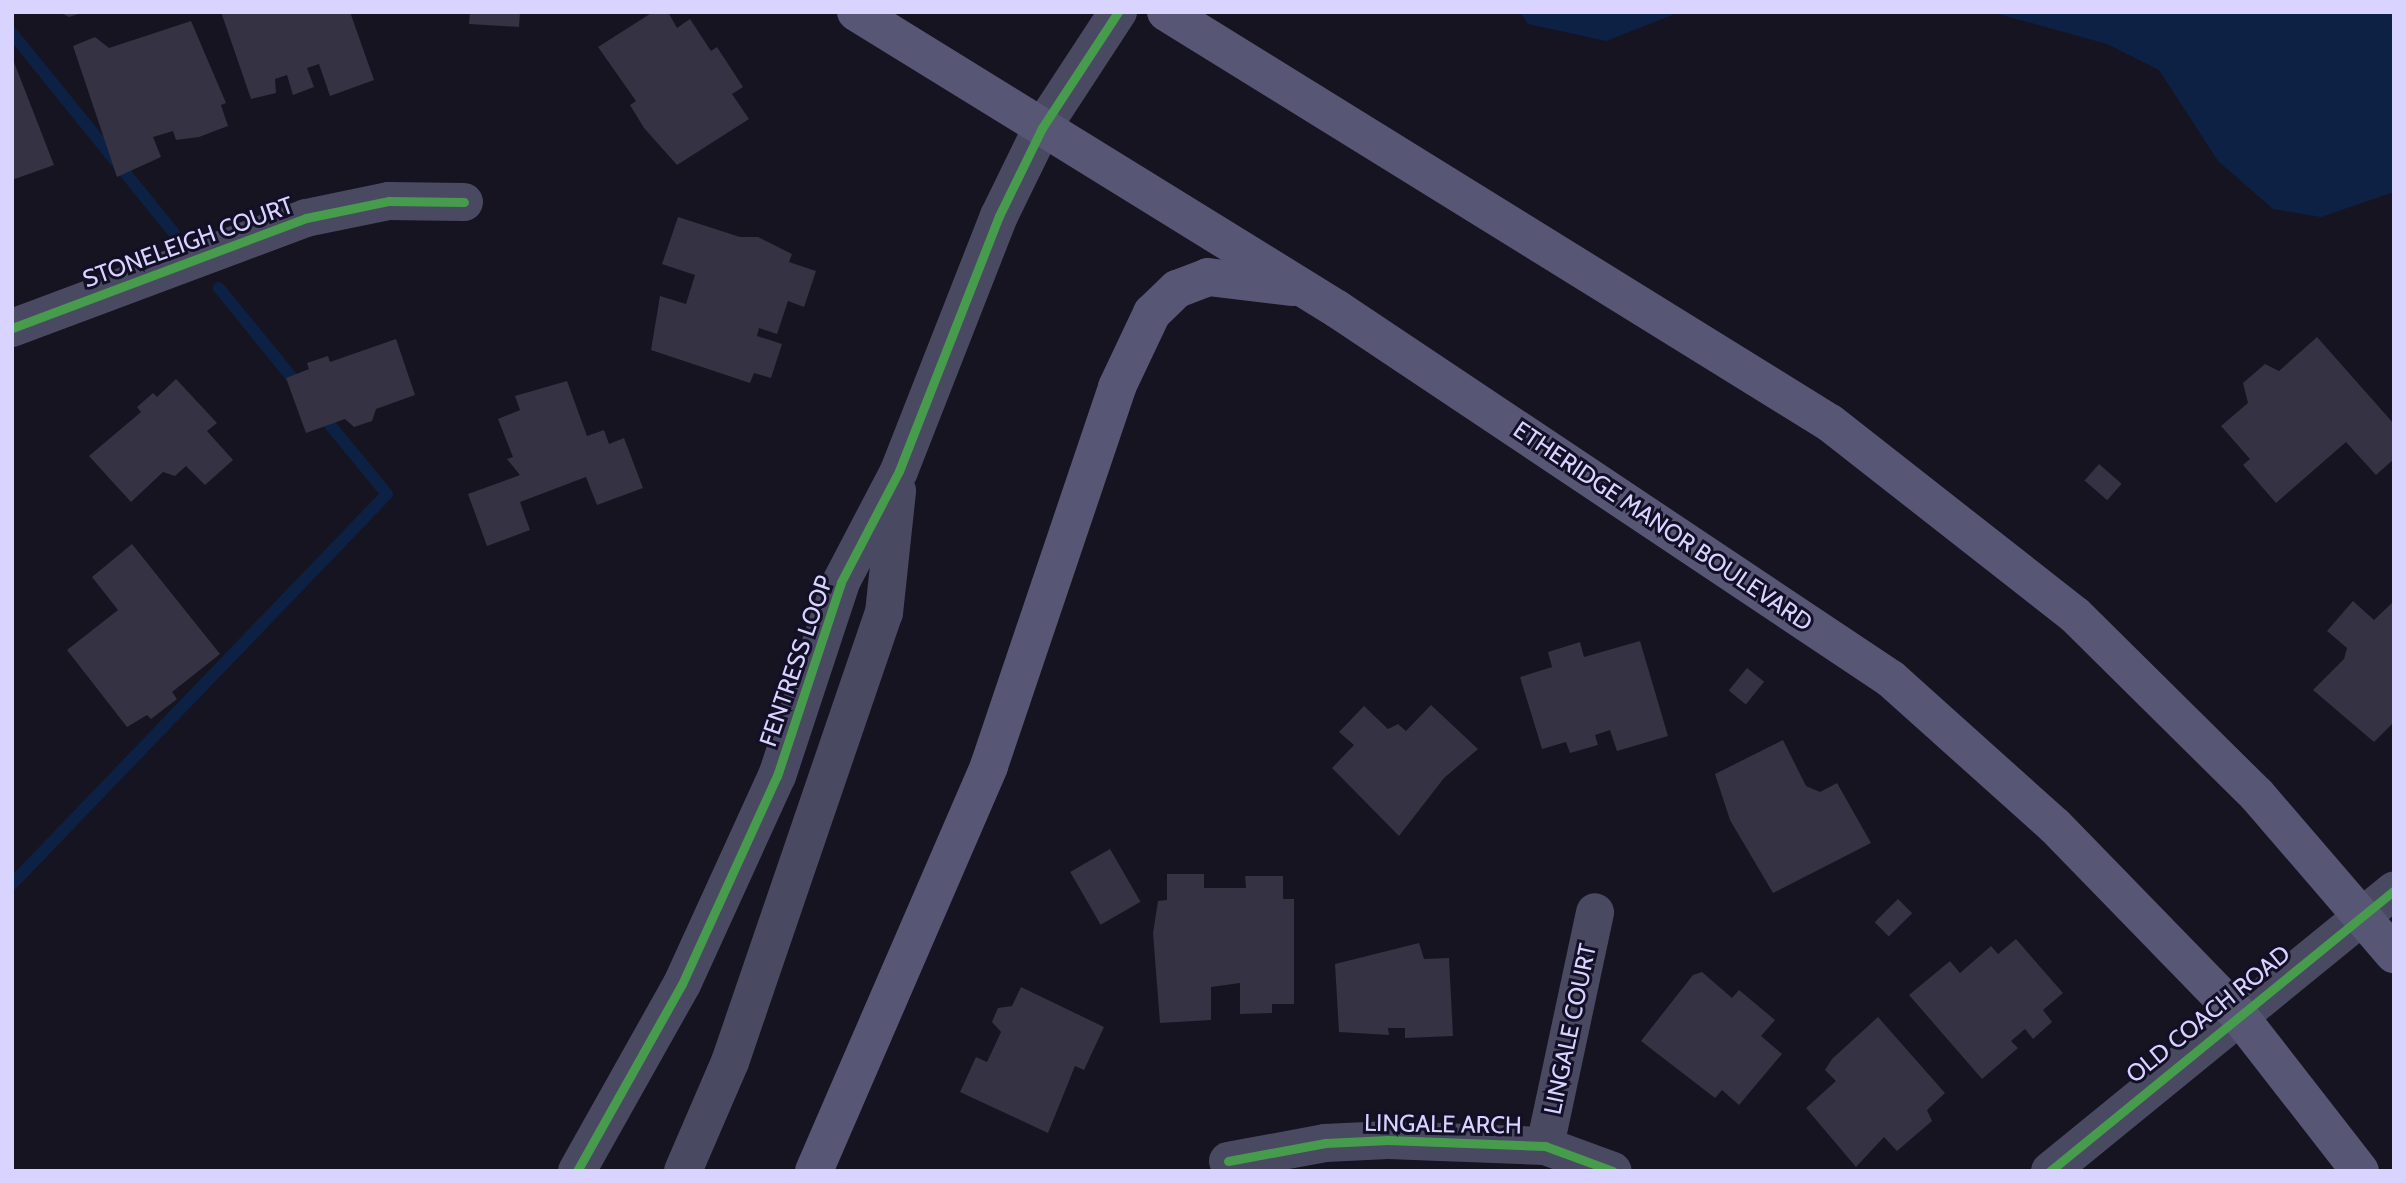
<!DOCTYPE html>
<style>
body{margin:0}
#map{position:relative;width:2406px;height:1183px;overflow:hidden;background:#161421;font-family:Cabin,sans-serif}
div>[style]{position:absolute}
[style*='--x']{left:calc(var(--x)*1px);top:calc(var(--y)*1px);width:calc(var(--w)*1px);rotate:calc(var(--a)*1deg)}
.water>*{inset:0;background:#0d2144}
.stream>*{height:12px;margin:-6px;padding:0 6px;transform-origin:6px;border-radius:6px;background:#0d2144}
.building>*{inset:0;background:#343243;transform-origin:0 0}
.minor>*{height:38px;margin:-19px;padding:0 19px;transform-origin:19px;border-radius:19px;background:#4a4962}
.tertiary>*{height:38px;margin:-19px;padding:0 19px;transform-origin:19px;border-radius:19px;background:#4a4962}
.secondary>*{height:38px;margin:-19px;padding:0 19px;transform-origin:19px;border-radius:19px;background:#575674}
.cycleway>*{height:9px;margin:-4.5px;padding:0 4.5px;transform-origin:4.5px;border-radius:4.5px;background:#469c4c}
span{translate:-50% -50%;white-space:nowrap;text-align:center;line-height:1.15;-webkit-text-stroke:6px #130f26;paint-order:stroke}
.street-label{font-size:24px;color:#d9d4ff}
.frame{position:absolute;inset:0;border:14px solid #d9d4ff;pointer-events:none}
</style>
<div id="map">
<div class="water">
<i style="clip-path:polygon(1520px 12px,1680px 12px,1606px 41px,1528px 24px)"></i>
<i style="clip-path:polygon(1991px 12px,2394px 12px,2394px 192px,2321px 217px,2273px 209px,2218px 161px,2159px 70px,2107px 44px)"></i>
</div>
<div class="stream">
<i style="--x:12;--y:33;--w:257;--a:51"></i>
<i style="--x:219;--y:288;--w:130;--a:50.9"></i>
<i style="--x:12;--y:884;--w:541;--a:-46.12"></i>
<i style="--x:387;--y:494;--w:104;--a:-129.5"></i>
</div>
<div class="building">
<i style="clip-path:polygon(59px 12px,82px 12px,82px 13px,69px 17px)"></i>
<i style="clip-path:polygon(221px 12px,350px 12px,374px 80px,330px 96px,319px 64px,307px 68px,314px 87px,293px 95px,287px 75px,275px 79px,276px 93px,251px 99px)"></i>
<i style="clip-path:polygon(470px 12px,520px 12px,519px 27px,469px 24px)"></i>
<i style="clip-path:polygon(653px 12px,668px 12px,677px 28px,690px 19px,711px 51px,717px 47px,743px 87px,732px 94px,749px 119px,677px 165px,644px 128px,630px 105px,636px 101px,598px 47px)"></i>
<i style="clip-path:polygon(191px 21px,226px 103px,221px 105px,228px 126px,199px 137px,176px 140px,173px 131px,153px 137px,161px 157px,117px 177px,73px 46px,95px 37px,109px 48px)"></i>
<i style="clip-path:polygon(12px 57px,54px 165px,12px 180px)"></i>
<i style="clip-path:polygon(678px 217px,740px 237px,758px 237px,792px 254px,789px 262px,816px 271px,804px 307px,788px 301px,777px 334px,759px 328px,757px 336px,782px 344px,771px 378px,754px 373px,750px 383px,651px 350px,660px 296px,686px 304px,695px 275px,662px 264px)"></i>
<i style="clip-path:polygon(2317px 337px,2394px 424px,2394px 459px,2376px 475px,2346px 442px,2276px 503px,2243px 465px,2250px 459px,2221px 426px,2248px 403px,2243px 383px,2265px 364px,2279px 371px)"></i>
<i style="clip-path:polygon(396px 339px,415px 395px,376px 409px,372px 421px,354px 427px,345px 419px,306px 433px,286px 378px,309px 369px,307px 363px,328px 356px,330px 362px)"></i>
<i style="clip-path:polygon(176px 379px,217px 423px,207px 431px,233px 460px,205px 485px,186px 466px,175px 476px,163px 472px,131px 502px,89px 456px,141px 412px,137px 407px,153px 393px,157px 397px)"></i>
<i style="clip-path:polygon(567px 381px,587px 436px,604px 430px,609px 444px,624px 438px,643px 488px,597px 505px,586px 477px,520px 502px,530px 530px,487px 546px,468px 494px,520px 475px,507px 459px,513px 457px,498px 419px,520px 410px,515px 396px)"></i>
<i style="left:2099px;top:464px;width:30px;height:22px;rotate:41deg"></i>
<i style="clip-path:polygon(132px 544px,220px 654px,172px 692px,177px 699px,151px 719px,147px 715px,127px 727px,67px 650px,118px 610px,92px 577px)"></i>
<i style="clip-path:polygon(2353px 601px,2374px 620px,2394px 601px,2394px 722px,2374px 742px,2313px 690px,2344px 659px,2347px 648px,2327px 631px)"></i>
<i style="clip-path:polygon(1640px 641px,1668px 736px,1617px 751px,1610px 730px,1595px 735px,1598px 745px,1570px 753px,1566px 742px,1542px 749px,1520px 677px,1552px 667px,1548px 652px,1580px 642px,1584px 657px)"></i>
<i style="left:1747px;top:668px;width:22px;height:29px;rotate:39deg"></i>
<i style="clip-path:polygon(1431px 705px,1478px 749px,1444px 778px,1399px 836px,1332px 768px,1354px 745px,1339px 732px,1364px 706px,1388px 729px,1398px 724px,1406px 731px)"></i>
<i style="clip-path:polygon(1783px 740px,1806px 786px,1820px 792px,1837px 783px,1871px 843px,1773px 893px,1730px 820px,1715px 774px)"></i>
<i style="left:1110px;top:849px;width:61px;height:46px;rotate:60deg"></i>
<i style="clip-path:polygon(1167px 874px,1204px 874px,1204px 888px,1246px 888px,1245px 876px,1283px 876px,1283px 899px,1294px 899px,1294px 1004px,1272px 1004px,1272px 1013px,1240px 1014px,1240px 983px,1211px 987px,1211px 1020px,1160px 1023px,1153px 933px,1158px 901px,1167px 900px)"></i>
<i style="left:1898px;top:899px;width:20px;height:33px;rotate:45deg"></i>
<i style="clip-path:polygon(2016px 939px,2063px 993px,2043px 1010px,2052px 1022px,2033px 1039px,2025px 1029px,2011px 1041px,2018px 1048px,1982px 1079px,1909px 995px,1950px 961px,1960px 973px,1991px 946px,1998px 954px)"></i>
<i style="clip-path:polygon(1419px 943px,1424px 959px,1449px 958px,1453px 1036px,1405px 1038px,1405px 1028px,1388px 1028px,1389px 1035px,1339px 1032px,1335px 964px)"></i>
<i style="clip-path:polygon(1702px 972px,1732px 998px,1739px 990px,1775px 1020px,1761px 1036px,1782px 1054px,1739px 1105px,1722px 1090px,1715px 1098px,1641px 1041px,1693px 975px)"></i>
<i style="clip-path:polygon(1021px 987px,1104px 1027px,1084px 1070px,1075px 1066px,1048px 1133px,960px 1092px,976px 1057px,987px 1062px,1001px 1032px,992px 1022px,998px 1008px,1012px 1006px)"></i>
<i style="clip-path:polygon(1878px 1017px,1945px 1093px,1927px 1110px,1932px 1121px,1897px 1151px,1884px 1137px,1856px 1167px,1806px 1108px,1836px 1081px,1825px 1070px,1832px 1059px)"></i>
</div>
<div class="minor">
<i style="--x:12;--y:328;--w:314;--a:-20.5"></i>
<i style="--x:306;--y:218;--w:85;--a:-11.6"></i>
<i style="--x:389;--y:201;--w:75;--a:0.8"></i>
<i style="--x:1545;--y:1146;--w:239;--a:-77.9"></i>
<i style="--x:1228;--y:1161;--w:99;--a:-10.5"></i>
<i style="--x:1325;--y:1143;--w:63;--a:-2.7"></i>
<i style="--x:1388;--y:1140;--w:157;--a:2.2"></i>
<i style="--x:1545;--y:1146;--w:72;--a:20.2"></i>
<i style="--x:2050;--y:1171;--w:444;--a:-39.2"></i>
</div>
<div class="tertiary">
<i style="--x:577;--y:1171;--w:214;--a:-60.7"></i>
<i style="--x:682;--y:984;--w:229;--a:-65.5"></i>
<i style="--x:777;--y:776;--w:204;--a:-71.7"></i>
<i style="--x:841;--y:582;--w:125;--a:-62.4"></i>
<i style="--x:899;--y:471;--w:274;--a:-68.6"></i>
<i style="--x:999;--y:216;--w:98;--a:-64"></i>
<i style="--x:1042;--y:128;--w:139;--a:-56.8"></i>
<i style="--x:683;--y:1171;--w:119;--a:-66.7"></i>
<i style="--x:730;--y:1062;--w:475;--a:-71.1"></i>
<i style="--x:884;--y:613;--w:123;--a:-83.9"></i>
</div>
<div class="secondary">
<i style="--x:856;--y:12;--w:565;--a:31.69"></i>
<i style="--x:1337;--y:309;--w:666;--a:33.74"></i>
<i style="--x:1891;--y:679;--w:220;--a:41.9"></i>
<i style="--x:2055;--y:826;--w:261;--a:45.8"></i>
<i style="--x:2237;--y:1013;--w:200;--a:52.1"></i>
<i style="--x:1166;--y:12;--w:781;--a:31.76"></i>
<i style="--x:1830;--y:423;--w:311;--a:38.1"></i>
<i style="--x:2075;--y:615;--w:256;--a:44.7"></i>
<i style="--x:2257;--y:795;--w:210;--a:49.3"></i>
<i style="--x:814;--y:1171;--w:441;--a:-66.6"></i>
<i style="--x:989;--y:766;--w:400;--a:-71.3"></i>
<i style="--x:1117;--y:387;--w:82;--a:-64.7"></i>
<i style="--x:1152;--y:313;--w:35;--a:-44"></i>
<i style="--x:1177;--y:289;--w:33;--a:-21"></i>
<i style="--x:1208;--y:277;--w:86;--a:6.7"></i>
</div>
<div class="cycleway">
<i style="--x:12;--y:328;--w:314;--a:-20.5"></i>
<i style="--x:306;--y:218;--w:85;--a:-11.6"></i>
<i style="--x:389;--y:201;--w:75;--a:0.8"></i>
<i style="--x:1228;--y:1161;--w:99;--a:-10.5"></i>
<i style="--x:1325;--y:1143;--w:63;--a:-2.7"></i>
<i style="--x:1388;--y:1140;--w:157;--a:2.2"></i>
<i style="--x:1545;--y:1146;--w:72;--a:20.2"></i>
<i style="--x:577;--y:1171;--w:214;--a:-60.7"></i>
<i style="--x:682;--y:984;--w:229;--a:-65.5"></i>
<i style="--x:777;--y:776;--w:204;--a:-71.7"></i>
<i style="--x:841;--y:582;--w:125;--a:-62.4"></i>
<i style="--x:899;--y:471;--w:274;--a:-68.6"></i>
<i style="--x:999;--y:216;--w:98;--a:-64"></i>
<i style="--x:1042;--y:128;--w:139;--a:-56.8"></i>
<i style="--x:2050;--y:1171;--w:444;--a:-39.2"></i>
</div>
<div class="street-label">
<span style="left:188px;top:242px;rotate:-20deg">STONELEIGH COURT</span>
<span style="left:1663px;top:526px;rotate:34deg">ETHERIDGE MANOR BOULEVARD</span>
<span style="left:796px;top:661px;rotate:-71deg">FENTRESS LOOP</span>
<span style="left:2208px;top:1014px;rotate:-39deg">OLD COACH ROAD</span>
<span style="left:1570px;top:1029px;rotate:-78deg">LINGALE COURT</span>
<span style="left:1443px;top:1124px;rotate:1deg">LINGALE ARCH</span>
</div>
<div class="frame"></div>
</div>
